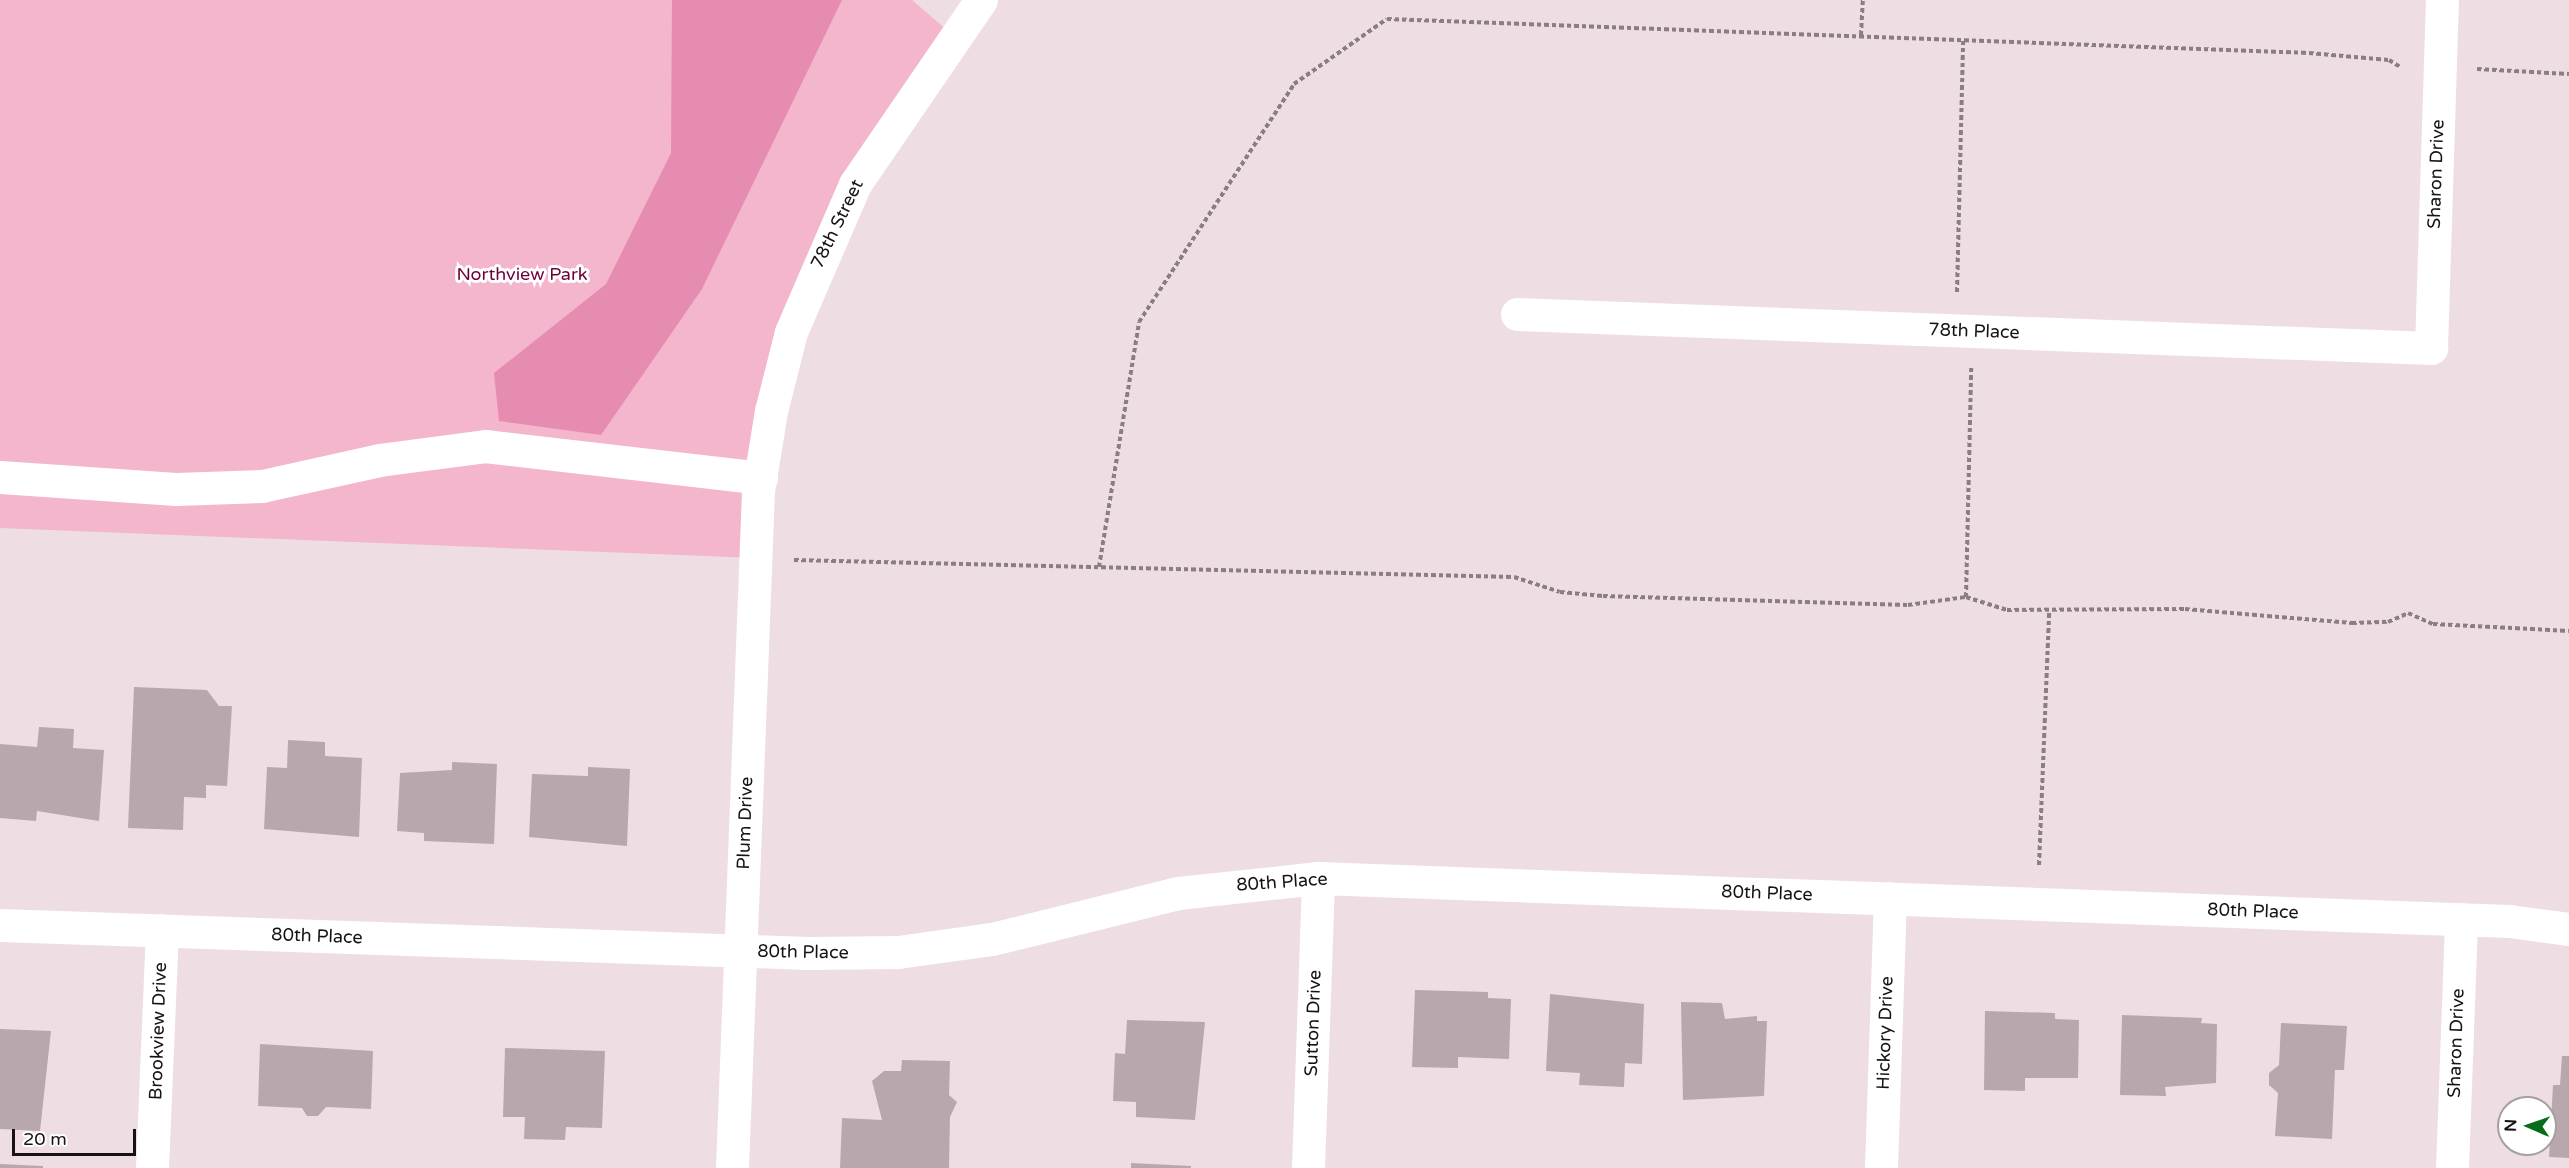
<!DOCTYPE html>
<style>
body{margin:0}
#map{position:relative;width:2569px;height:1168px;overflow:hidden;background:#eedde3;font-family:"Varela Round",sans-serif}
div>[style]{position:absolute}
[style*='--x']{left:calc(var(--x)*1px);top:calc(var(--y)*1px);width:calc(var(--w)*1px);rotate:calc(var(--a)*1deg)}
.green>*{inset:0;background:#f3b6cc}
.forest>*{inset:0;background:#e68cb0}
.building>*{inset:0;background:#b8a8ae}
.path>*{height:4px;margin-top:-2px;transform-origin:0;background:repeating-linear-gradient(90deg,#897e82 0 4.5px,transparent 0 7.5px)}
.minor>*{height:33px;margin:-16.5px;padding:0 16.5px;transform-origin:16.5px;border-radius:16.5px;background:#fff}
span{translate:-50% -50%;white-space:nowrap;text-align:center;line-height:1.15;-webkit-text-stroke:6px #fff;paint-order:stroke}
.street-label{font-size:18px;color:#171214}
.park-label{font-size:18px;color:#6f003f}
.north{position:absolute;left:2497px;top:1096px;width:60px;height:60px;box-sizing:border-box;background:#fff;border:2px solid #a2a0a1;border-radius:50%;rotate:272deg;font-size:16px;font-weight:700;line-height:24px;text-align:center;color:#171214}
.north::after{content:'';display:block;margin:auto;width:21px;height:27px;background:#086d1b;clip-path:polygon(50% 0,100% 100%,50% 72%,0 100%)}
.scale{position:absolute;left:12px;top:1129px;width:124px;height:27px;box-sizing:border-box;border:3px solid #171214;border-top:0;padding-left:8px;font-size:18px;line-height:21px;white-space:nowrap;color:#171214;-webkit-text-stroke:4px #fff;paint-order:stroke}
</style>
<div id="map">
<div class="green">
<i style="clip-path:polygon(0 0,912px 0,955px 37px,819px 257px,756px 558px,0 528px)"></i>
</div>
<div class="forest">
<i style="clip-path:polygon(672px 0,842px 0,702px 289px,601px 435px,499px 421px,494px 373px,606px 284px,671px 153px)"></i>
</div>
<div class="building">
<i style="clip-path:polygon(134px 687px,207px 690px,219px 706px,232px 706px,227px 786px,206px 785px,206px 798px,184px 797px,183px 830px,128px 828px)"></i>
<i style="clip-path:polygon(39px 727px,74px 729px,73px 748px,104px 750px,99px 821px,37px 811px,36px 821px,0 818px,0 744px,37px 747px)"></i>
<i style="clip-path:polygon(288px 740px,325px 742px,325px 756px,362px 758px,359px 837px,264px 829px,267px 767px,287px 768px)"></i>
<i style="clip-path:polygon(452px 762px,497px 764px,494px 844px,424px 841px,424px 833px,397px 831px,400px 773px,452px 770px)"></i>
<i style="clip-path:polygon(588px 767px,630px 769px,627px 846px,529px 837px,532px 774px,588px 776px)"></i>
<i style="clip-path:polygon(1415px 990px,1488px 992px,1488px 998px,1511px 999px,1509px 1059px,1458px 1057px,1458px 1068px,1412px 1067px)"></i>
<i style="clip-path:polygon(1550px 994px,1644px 1004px,1642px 1064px,1625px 1063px,1624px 1087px,1579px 1085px,1580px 1073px,1546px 1071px)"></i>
<i style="clip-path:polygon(1681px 1002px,1722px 1003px,1725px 1019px,1757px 1016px,1757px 1021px,1767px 1021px,1764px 1096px,1683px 1100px)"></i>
<i style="clip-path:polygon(1985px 1011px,2055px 1013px,2055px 1019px,2079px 1020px,2078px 1078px,2025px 1078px,2025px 1091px,1984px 1090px)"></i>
<i style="clip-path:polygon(2122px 1015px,2202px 1018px,2201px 1023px,2217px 1024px,2216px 1083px,2165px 1087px,2166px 1096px,2120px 1095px)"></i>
<i style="clip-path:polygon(1127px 1020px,1205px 1022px,1195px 1120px,1136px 1117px,1136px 1102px,1113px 1101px,1115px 1053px,1125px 1054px)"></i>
<i style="clip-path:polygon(2281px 1023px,2347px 1026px,2344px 1070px,2335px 1070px,2332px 1139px,2275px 1136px,2278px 1093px,2269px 1085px,2269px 1073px,2279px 1065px)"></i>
<i style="clip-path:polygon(0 1029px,51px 1031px,40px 1131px,0 1129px)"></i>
<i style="clip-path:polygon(260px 1044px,373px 1051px,371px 1109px,326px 1107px,318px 1116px,307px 1116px,302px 1108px,258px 1106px)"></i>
<i style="clip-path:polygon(505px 1048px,605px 1051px,602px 1128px,566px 1127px,565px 1140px,524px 1139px,525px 1117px,503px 1117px)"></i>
<i style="clip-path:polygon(2562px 1056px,2569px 1056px,2569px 1158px,2549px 1157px,2553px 1085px,2560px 1085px)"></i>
<i style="clip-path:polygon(902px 1060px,950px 1061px,949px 1095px,957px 1102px,950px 1117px,949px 1168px,840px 1168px,842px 1118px,882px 1120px,872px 1081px,884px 1071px,901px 1071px)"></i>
<i style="clip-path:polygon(1131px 1163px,1191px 1166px,1191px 1168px,1131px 1168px)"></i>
<i style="clip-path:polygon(0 1164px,43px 1166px,43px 1168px,0 1168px)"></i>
</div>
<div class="path">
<i style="--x:1861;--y:35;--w:35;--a:-87"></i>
<i style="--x:2477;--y:69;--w:92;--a:3.1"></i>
<i style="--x:1957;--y:292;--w:251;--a:-88.6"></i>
<i style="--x:794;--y:560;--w:720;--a:1.35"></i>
<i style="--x:1514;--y:577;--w:48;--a:18.1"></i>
<i style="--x:1560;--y:592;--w:43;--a:5.3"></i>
<i style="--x:1603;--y:596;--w:305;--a:1.7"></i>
<i style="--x:1908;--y:605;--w:59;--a:-7.9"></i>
<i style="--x:1966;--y:597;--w:43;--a:17.6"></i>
<i style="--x:2007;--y:610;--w:178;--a:-0.3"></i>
<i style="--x:2185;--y:609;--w:168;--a:4.8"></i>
<i style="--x:2352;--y:623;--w:36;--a:-2"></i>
<i style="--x:2388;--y:622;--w:22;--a:-24"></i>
<i style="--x:2408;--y:613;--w:27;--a:24"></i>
<i style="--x:2433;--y:624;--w:136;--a:2.9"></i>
<i style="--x:1099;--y:567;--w:248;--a:-80.7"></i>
<i style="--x:1139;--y:322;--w:284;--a:-56.9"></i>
<i style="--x:1294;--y:84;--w:113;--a:-35"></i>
<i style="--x:1387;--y:19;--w:923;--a:2.11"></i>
<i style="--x:2309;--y:53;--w:80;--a:5"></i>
<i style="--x:2389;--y:60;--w:13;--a:32"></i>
<i style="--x:1966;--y:597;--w:229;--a:-88.7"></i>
<i style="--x:2039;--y:865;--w:254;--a:-87.7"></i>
</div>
<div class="minor">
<i style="--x:1517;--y:314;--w:915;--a:2.13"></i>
<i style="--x:2431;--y:348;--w:348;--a:-88.2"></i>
<i style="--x:0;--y:477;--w:176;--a:3.9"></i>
<i style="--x:176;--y:489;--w:86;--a:-2"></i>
<i style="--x:262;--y:486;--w:120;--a:-12.5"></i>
<i style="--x:379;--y:460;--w:107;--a:-7.5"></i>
<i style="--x:485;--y:446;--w:278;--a:6.6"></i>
<i style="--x:0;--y:925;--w:808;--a:1.98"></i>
<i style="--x:808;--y:953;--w:90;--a:-0.6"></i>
<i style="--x:898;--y:952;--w:95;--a:-7.9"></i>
<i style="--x:992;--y:939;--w:192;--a:-13.9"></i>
<i style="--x:1178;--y:893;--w:141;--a:-6.1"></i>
<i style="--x:1318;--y:878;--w:1192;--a:2.07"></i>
<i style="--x:2509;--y:921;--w:61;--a:7.6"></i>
<i style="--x:152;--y:1168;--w:238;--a:-87.6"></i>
<i style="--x:732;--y:1168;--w:677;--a:-87.8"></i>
<i style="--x:758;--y:491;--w:81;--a:-80.8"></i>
<i style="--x:771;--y:411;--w:81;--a:-75.8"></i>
<i style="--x:791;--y:332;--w:161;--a:-66.6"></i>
<i style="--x:855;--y:184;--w:223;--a:-55.6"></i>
<i style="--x:1308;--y:1168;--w:290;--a:-88"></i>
<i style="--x:1881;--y:1168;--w:270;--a:-88.1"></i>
<i style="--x:2452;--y:1168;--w:249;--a:-87.9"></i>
</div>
<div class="street-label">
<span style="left:2436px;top:174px;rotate:-88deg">Sharon Drive</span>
<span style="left:837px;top:224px;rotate:-64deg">78th Street</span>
<span style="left:1974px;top:331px;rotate:2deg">78th Place</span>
<span style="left:745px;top:823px;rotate:-88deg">Plum Drive</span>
<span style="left:1282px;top:882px;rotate:-4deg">80th Place</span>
<span style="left:1767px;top:893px;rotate:2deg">80th Place</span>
<span style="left:2253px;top:911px;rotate:2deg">80th Place</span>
<span style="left:317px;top:936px;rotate:2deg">80th Place</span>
<span style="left:803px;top:952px;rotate:1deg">80th Place</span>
<span style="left:1313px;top:1023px;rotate:-88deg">Sutton Drive</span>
<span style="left:158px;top:1031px;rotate:-88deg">Brookview Drive</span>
<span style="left:1885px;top:1033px;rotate:-88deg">Hickory Drive</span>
<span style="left:2456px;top:1043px;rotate:-88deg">Sharon Drive</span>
</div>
<div class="park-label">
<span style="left:522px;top:274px">Northview Park</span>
</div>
<div class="north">N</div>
<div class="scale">20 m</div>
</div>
